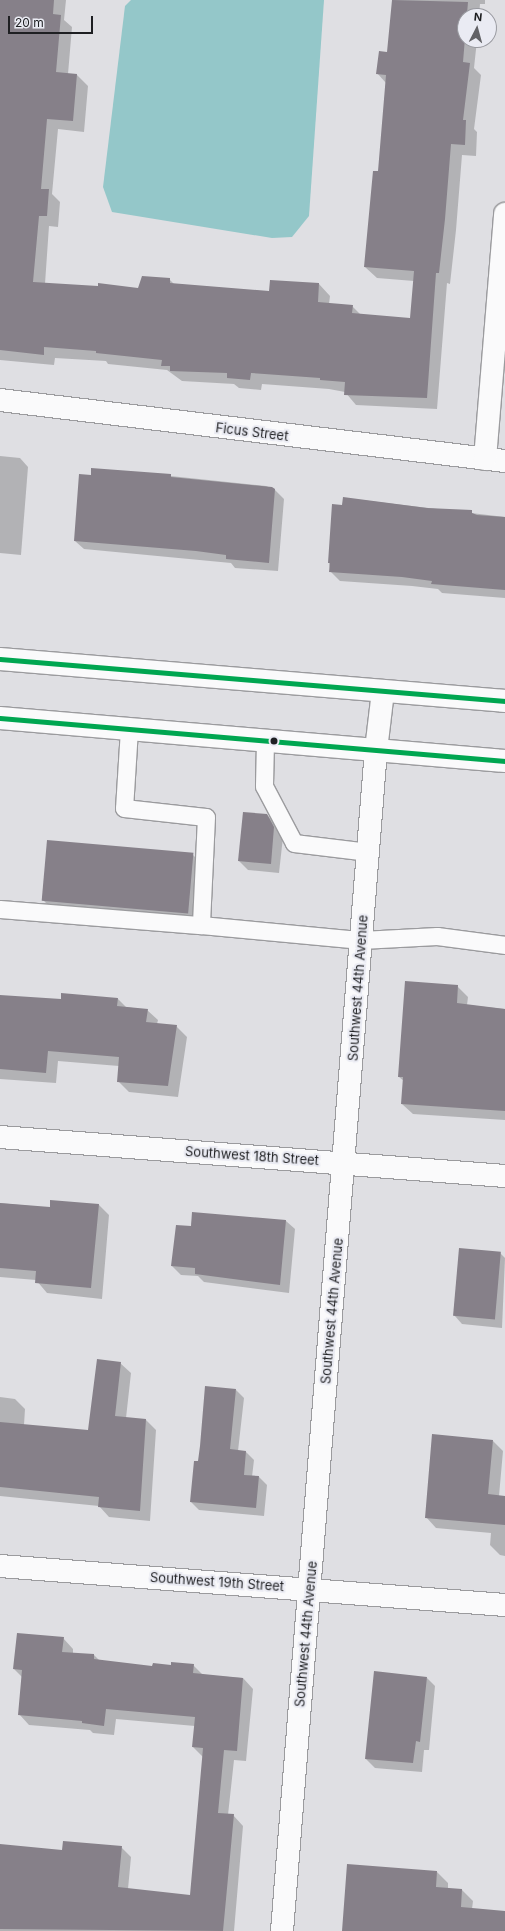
<!DOCTYPE html>
<style>
body{margin:0}
#map{position:relative;width:505px;height:1931px;overflow:hidden;background:#dfdfe3;font-family:Inter,sans-serif}
div>[style]{position:absolute}
[style*='--x']{left:calc(var(--x)*1px);top:calc(var(--y)*1px);width:calc(var(--w)*1px);rotate:calc(var(--a)*1deg)}
.water>*{inset:0;background:#94c7c9}
.shadow>*{inset:0;background:#0003}
.building>*{inset:0;background:#868089;transform-origin:0 0}
.roads{filter:drop-shadow(1px 0 #9b9b9e) drop-shadow(-1px 0 #9b9b9e) drop-shadow(0 1px #9b9b9e) drop-shadow(0 -1px #9b9b9e)}
.lane>*{height:17px;margin:-8.5px;padding:0 8.5px;transform-origin:8.5px;border-radius:8.5px;background:#fafafb}
.street>*{height:22px;margin:-11px;padding:0 11px;transform-origin:11px;border-radius:11px;background:#fafafb}
.secondary>*{height:22px;margin:-11px;padding:0 11px;transform-origin:11px;border-radius:11px;background:#fafafb}
.bus-1>*{height:5px;margin:-2.5px;padding:0 2.5px;transform-origin:2.5px;border-radius:2.5px;background:#00a651}
.dots>*{width:11px;height:11px;translate:-50% -50%;box-sizing:border-box;border:2px solid #eaebf3;border-radius:50%}
span{translate:-50% -50%;white-space:nowrap;text-align:center;line-height:1.15;-webkit-text-stroke:4px #eaebf3;paint-order:stroke}
.street-label{font-size:13px;color:#1e1f22}
.north{position:absolute;left:457px;top:8px;width:40px;height:40px;box-sizing:border-box;background:#eaebf3;border:1px solid #98999f;border-radius:50%;rotate:6deg;font-size:11px;font-weight:700;line-height:16px;text-align:center;color:#1e1f22}
.north::after{content:'';display:block;margin:auto;width:14px;height:18px;background:#626266;clip-path:polygon(50% 0,100% 100%,50% 72%,0 100%)}
.scale{position:absolute;left:8px;top:16px;width:85px;height:18px;box-sizing:border-box;border:2px solid #1e1f22;border-top:0;padding-left:5px;font-size:12px;line-height:14px;white-space:nowrap;color:#1e1f22;-webkit-text-stroke:3px #eaebf3;paint-order:stroke}
</style>
<div id="map">
<div class="water">
<i style="clip-path:polygon(131px 0,324px 0,309px 216px,292px 237px,272px 238px,112px 212px,103px 187px,125px 6px)"></i>
</div>
<div class="shadow">
<i style="clip-path:polygon(0 0,66px 0,64px 20px,72px 27px,68px 74px,77px 75px,88px 86px,84px 132px,58px 129px,52px 194px,60px 202px,58px 227px,49px 226px,45px 284px,139px 289px,169px 279px,174px 284px,270px 292px,319px 284px,330px 296px,329px 304px,352px 306px,361px 315px,411px 319px,414px 281px,377px 278px,365px 267px,379px 172px,386px 83px,377px 73px,388px 53px,393px 0,485px 0,485px 4px,480px 4px,479px 16px,465px 16px,465px 40px,477px 40px,474px 68px,481px 75px,474px 129px,477px 132px,476px 156px,462px 155px,456px 230px,450px 284px,447px 283px,437px 409px,356px 405px,345px 392px,329px 389px,262px 384px,261px 390px,239px 388px,234px 384px,182px 381px,167px 370px,108px 364px,106px 361px,55px 358px,54px 365px,0 360px)"></i>
<i style="clip-path:polygon(0 456px,20px 458px,28px 467px,21px 555px,0 553px)"></i>
<i style="clip-path:polygon(142px 473px,266px 486px,275px 490px,284px 499px,278px 571px,235px 568px,231px 563px,84px 549px,75px 541px,92px 476px)"></i>
<i style="clip-path:polygon(344px 498px,505px 517px,505px 598px,442px 593px,438px 589px,412px 586px,340px 581px,330px 571px,329px 563px)"></i>
<i style="clip-path:polygon(267px 815px,276px 824px,283px 837px,279px 873px,248px 870px,239px 861px)"></i>
<i style="clip-path:polygon(48px 841px,193px 855px,205px 867px,200px 926px,55px 912px,43px 900px)"></i>
<i style="clip-path:polygon(457px 986px,468px 997px,467px 1005px,505px 1009px,505px 1120px,413px 1114px,402px 1104px,404px 1081px,399px 1077px)"></i>
<i style="clip-path:polygon(0 996px,61px 1000px,118px 999px,126px 1007px,147px 1010px,158px 1020px,157px 1024px,176px 1026px,187px 1037px,178px 1097px,129px 1092px,118px 1081px,119px 1066px,58px 1061px,56px 1083px,0 1079px)"></i>
<i style="clip-path:polygon(0 1203px,51px 1208px,99px 1205px,109px 1215px,102px 1299px,47px 1293px,36px 1280px,0 1277px)"></i>
<i style="clip-path:polygon(193px 1213px,286px 1221px,295px 1229px,289px 1293px,204px 1282px,198px 1276px,181px 1275px,172px 1266px,191px 1227px)"></i>
<i style="clip-path:polygon(500px 1253px,505px 1258px,502px 1328px,462px 1324px,454px 1315px)"></i>
<i style="clip-path:polygon(120px 1363px,131px 1373px,126px 1418px,146px 1420px,156px 1430px,150px 1521px,109px 1517px,99px 1506px,0 1496px,0 1397px,15px 1399px,25px 1409px,24px 1425px,89px 1431px)"></i>
<i style="clip-path:polygon(236px 1390px,244px 1398px,238px 1451px,246px 1452px,254px 1460px,252px 1477px,259px 1477px,267px 1485px,264px 1516px,199px 1510px,191px 1502px,198px 1462px)"></i>
<i style="clip-path:polygon(493px 1441px,503px 1451px,499px 1496px,505px 1497px,505px 1556px,500px 1555px,490px 1545px,491px 1533px,436px 1528px,426px 1517px)"></i>
<i style="clip-path:polygon(63px 1638px,73px 1649px,73px 1654px,94px 1655px,100px 1661px,153px 1667px,193px 1665px,203px 1675px,243px 1678px,253px 1689px,246px 1761px,234px 1760px,228px 1815px,233px 1815px,243px 1826px,234px 1931px,0 1931px,0 1845px,63px 1851px,121px 1847px,131px 1857px,128px 1889px,191px 1896px,203px 1757px,193px 1747px,195px 1726px,116px 1719px,114px 1735px,93px 1733px,90px 1730px,29px 1725px,19px 1714px,22px 1677px,14px 1669px)"></i>
<i style="clip-path:polygon(427px 1678px,435px 1686px,429px 1750px,424px 1750px,422px 1772px,375px 1768px,366px 1759px)"></i>
<i style="clip-path:polygon(437px 1872px,448px 1883px,448px 1889px,462px 1890px,473px 1901px,472px 1909px,505px 1912px,505px 1931px,343px 1931px)"></i>
</div>
<div class="building">
<i style="clip-path:polygon(0 0,54px 0,53px 14px,61px 15px,56px 72px,77px 74px,73px 121px,47px 119px,41px 189px,49px 189px,47px 216px,39px 216px,33px 282px,98px 286px,98px 283px,138px 288px,142px 276px,170px 278px,170px 283px,269px 291px,270px 280px,319px 283px,318px 302px,353px 305px,352px 313px,410px 318px,414px 271px,364px 267px,373px 171px,378px 171px,386px 75px,376px 74px,379px 51px,387px 52px,392px 0,468px 2px,463px 62px,470px 63px,463px 120px,466px 120px,465px 145px,451px 144px,445px 219px,439px 273px,436px 273px,427px 398px,344px 395px,345px 382px,320px 380px,320px 378px,251px 373px,250px 380px,227px 378px,227px 373px,170px 371px,170px 366px,161px 366px,162px 360px,96px 353px,96px 351px,44px 347px,44px 355px,0 350px)"></i>
<i style="clip-path:polygon(91px 468px,171px 474px,171px 477px,272px 487px,275px 489px,269px 563px,226px 559px,226px 555px,196px 551px,74px 541px,79px 474px,91px 475px)"></i>
<i style="clip-path:polygon(343px 497px,427px 508px,472px 510px,472px 513px,477px 515px,505px 517px,505px 590px,431px 584px,432px 581px,402px 577px,329px 572px,330px 563px,328px 563px,332px 504px,342px 505px)"></i>
<i style="clip-path:polygon(243px 812px,267px 814px,274px 827px,271px 864px,238px 861px)"></i>
<i style="left:47px;top:840px;width:147px;height:61px;rotate:5deg"></i>
<i style="clip-path:polygon(405px 981px,458px 985px,457px 1003px,505px 1009px,505px 1111px,401px 1104px,403px 1077px,398px 1077px)"></i>
<i style="clip-path:polygon(61px 993px,118px 998px,117px 1006px,148px 1009px,146px 1022px,177px 1025px,168px 1086px,117px 1082px,119px 1057px,48px 1051px,46px 1073px,0 1069px,0 995px,61px 999px)"></i>
<i style="clip-path:polygon(50px 1200px,99px 1204px,91px 1288px,35px 1283px,36px 1271px,0 1268px,0 1203px,50px 1207px)"></i>
<i style="clip-path:polygon(192px 1212px,286px 1220px,280px 1285px,195px 1274px,195px 1268px,171px 1266px,176px 1225px,191px 1226px)"></i>
<i style="left:459px;top:1248px;width:42px;height:68px;rotate:5deg"></i>
<i style="clip-path:polygon(97px 1359px,121px 1362px,115px 1416px,146px 1419px,140px 1511px,98px 1507px,99px 1497px,0 1487px,0 1422px,88px 1430px)"></i>
<i style="clip-path:polygon(205px 1386px,236px 1389px,230px 1449px,246px 1451px,244px 1475px,259px 1476px,256px 1508px,190px 1502px,194px 1461px,198px 1461px,200px 1446px)"></i>
<i style="clip-path:polygon(432px 1434px,493px 1440px,488px 1494px,505px 1496px,505px 1525px,425px 1518px)"></i>
<i style="clip-path:polygon(17px 1633px,64px 1637px,62px 1652px,94px 1654px,94px 1659px,152px 1666px,153px 1663px,171px 1665px,171px 1662px,194px 1664px,193px 1673px,243px 1678px,237px 1751px,224px 1750px,218px 1813px,234px 1814px,223px 1931px,0 1929px,0 1844px,62px 1850px,63px 1841px,122px 1846px,118px 1887px,190px 1895px,203px 1748px,192px 1747px,195px 1717px,106px 1709px,104px 1726px,82px 1723px,82px 1721px,18px 1715px,22px 1670px,13px 1669px)"></i>
<i style="clip-path:polygon(374px 1671px,427px 1677px,420px 1742px,416px 1741px,413px 1763px,365px 1759px)"></i>
<i style="clip-path:polygon(347px 1864px,437px 1871px,436px 1887px,462px 1889px,461px 1907px,505px 1911px,505px 1931px,342px 1931px)"></i>
</div>
<div class="roads">
<div class="lane">
<i style="--x:129;--y:729;--w:79;--a:93.6"></i>
<i style="--x:124;--y:808;--w:82;--a:6.3"></i>
<i style="--x:206;--y:817;--w:108;--a:92.7"></i>
<i style="--x:201;--y:925;--w:161;--a:5.4"></i>
<i style="--x:361;--y:940;--w:76;--a:-3"></i>
<i style="--x:437;--y:936;--w:69;--a:7.5"></i>
<i style="--x:265;--y:741;--w:45;--a:91.3"></i>
<i style="--x:264;--y:786;--w:64;--a:62.2"></i>
<i style="--x:294;--y:843;--w:75;--a:6.9"></i>
<i style="--x:0;--y:909;--w:202;--a:4.6"></i>
</div>
<div class="street">
<i style="--x:0;--y:400;--w:509;--a:6.89"></i>
<i style="--x:485;--y:459;--w:246;--a:-85.3"></i>
<i style="--x:0;--y:1137;--w:507;--a:4.42"></i>
<i style="--x:0;--y:1566;--w:507;--a:4.42"></i>
<i style="--x:282;--y:1931;--w:1185;--a:-85.45"></i>
<i style="--x:376;--y:750;--w:59;--a:-83.2"></i>
</div>
<div class="secondary">
<i style="--x:0;--y:659;--w:507;--a:4.75"></i>
<i style="--x:0;--y:718;--w:507;--a:4.87"></i>
</div>
</div>
<div class="bus-1">
<i style="--x:0;--y:659;--w:507;--a:4.75"></i>
<i style="--x:0;--y:718;--w:507;--a:4.87"></i>
</div>
<div class="dots">
<i style="left:274px;top:741px;background:#1e1f22"></i>
</div>
<div class="street-label">
<span style="left:252px;top:432px;rotate:7deg">Ficus Street</span>
<span style="left:358px;top:988px;rotate:-86deg">Southwest 44th Avenue</span>
<span style="left:252px;top:1156px;rotate:4deg">Southwest 18th Street</span>
<span style="left:332px;top:1311px;rotate:-85deg">Southwest 44th Avenue</span>
<span style="left:217px;top:1582px;rotate:4deg">Southwest 19th Street</span>
<span style="left:306px;top:1634px;rotate:-85deg">Southwest 44th Avenue</span>
</div>
<div class="north">N</div>
<div class="scale">20 m</div>
</div>
